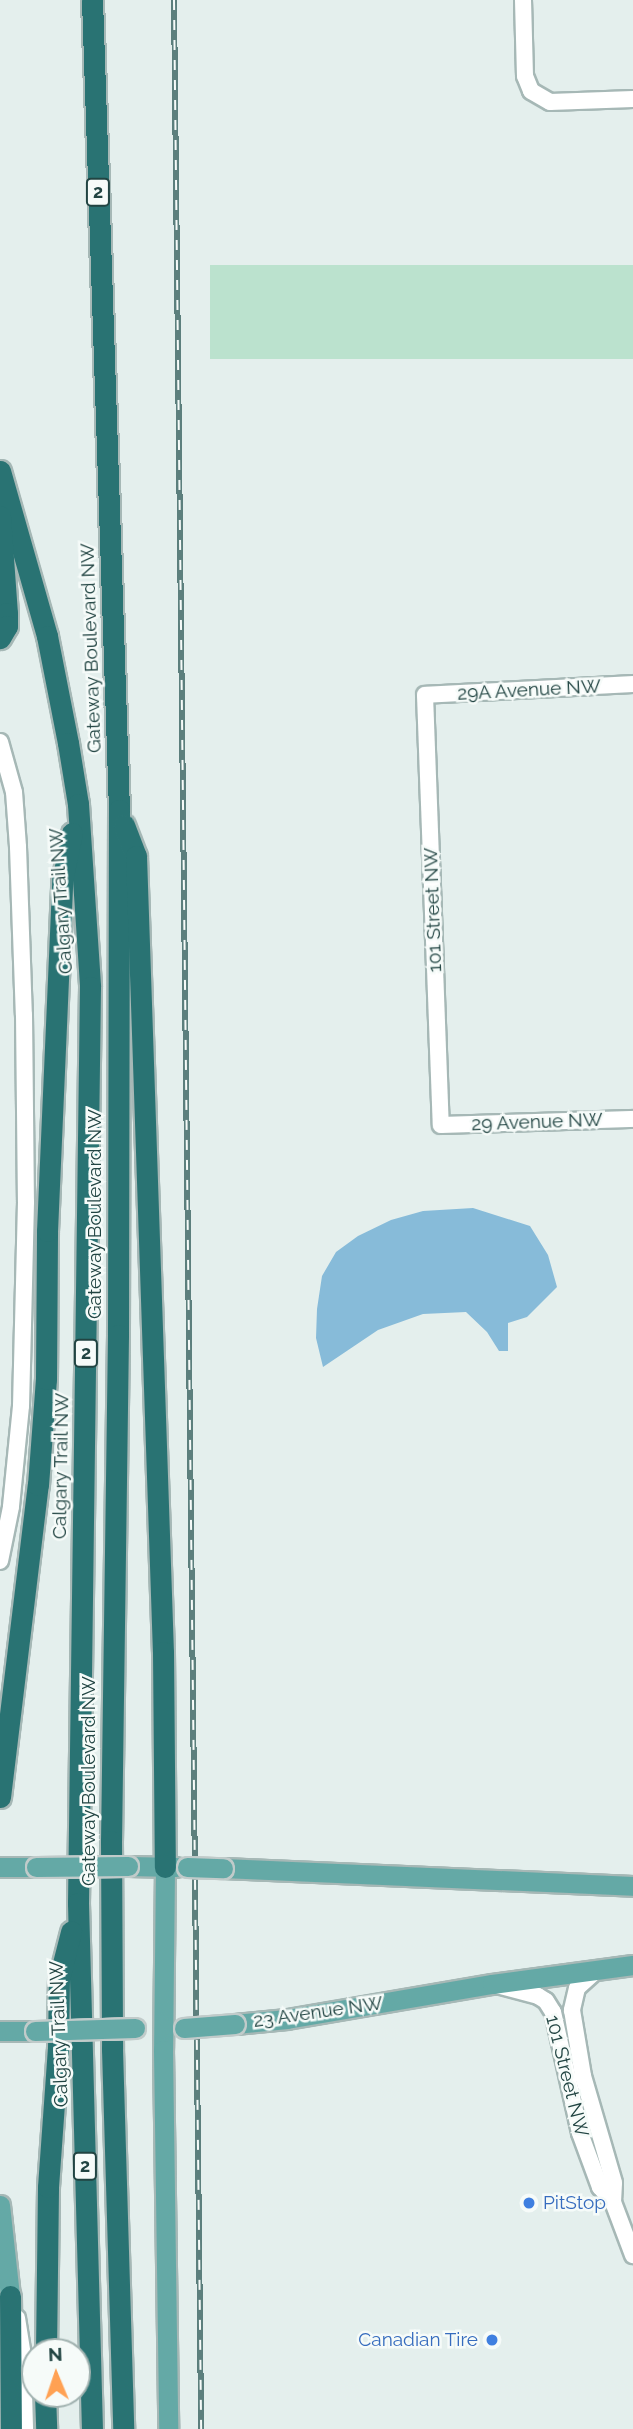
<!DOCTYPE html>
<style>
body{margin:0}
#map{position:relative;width:633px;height:2429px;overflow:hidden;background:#e4efed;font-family:Raleway,sans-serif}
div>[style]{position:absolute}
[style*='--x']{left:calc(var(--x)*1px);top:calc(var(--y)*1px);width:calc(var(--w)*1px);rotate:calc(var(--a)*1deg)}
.green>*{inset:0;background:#bbe2ce;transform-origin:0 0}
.water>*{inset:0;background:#87bbd9}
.roads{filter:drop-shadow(2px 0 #a6b8b6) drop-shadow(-2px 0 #a6b8b6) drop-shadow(0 2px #a6b8b6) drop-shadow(0 -2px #a6b8b6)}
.minor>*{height:16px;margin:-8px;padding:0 8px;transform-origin:8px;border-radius:8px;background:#fff}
.major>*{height:19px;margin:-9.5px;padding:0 9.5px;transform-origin:9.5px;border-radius:9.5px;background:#64a9a6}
.highway>*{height:21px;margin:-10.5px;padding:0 10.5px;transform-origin:10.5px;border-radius:10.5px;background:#297373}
.rail>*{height:6px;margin-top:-3px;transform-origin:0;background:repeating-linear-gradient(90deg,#f6fbf9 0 10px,#5c7f7d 0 20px);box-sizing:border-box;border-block:2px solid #5c7f7d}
.bridges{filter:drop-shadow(2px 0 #c1cbca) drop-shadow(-2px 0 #c1cbca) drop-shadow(0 2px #c1cbca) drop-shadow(0 -2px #c1cbca)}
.major-bridge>*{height:19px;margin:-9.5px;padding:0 9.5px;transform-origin:9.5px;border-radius:9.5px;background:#64a9a6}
.dots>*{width:19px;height:19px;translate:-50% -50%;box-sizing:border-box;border:4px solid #f6fbf9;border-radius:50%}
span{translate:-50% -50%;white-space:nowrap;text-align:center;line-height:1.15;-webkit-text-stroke:5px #f6fbf9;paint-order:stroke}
.shield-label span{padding:2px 5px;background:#f6fbf9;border:2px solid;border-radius:5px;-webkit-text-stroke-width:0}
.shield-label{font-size:18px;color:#214442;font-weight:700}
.street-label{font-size:19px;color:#214442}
.shop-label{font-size:19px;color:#366cbe}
.left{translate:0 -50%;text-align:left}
.right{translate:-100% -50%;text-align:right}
.north{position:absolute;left:21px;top:2338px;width:70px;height:70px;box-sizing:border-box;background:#f6fbf9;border:2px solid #a1b2b0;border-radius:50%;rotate:358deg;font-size:19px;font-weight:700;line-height:28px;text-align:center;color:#214442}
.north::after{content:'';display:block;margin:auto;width:24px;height:32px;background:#ffa153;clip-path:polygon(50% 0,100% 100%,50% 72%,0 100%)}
</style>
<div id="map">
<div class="green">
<i style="left:633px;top:265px;width:94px;height:423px;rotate:90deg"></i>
</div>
<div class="water">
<i style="clip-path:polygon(473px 1208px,530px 1226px,548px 1255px,557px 1287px,527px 1317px,508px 1323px,508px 1351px,499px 1351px,487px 1332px,466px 1312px,423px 1314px,378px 1330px,323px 1367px,316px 1338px,317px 1309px,322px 1276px,336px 1252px,358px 1236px,391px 1220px,423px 1211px)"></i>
</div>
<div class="roads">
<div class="minor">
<i style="--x:523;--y:0;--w:76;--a:88.5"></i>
<i style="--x:525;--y:76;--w:16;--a:68"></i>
<i style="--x:531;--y:91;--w:22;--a:30"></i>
<i style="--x:550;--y:102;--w:83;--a:-2.1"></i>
<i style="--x:633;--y:684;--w:208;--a:177"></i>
<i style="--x:425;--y:695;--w:430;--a:87.9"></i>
<i style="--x:441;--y:1125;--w:192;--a:-1.8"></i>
<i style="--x:0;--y:742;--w:52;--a:74.4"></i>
<i style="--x:14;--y:792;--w:55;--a:85.8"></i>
<i style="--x:18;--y:847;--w:168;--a:88"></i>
<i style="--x:24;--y:1015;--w:187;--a:89.4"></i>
<i style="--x:26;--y:1202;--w:204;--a:91.4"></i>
<i style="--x:21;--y:1406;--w:101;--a:95.7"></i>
<i style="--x:11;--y:1507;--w:55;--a:101.5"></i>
<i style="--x:598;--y:1969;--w:28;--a:138"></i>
<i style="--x:577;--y:1988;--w:23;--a:103"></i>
<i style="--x:572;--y:2010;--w:67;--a:80.5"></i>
<i style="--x:583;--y:2076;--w:111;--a:73.8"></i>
<i style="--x:614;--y:2183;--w:19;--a:93"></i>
<i style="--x:497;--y:1985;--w:42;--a:15"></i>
<i style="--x:538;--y:1996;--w:9;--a:32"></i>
<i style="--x:546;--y:2001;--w:13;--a:58"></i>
<i style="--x:553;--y:2012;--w:124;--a:77.4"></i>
<i style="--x:580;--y:2133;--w:58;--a:69.7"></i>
<i style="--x:600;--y:2187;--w:20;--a:49"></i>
<i style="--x:613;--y:2202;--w:57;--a:69.3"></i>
<i style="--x:17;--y:2318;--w:38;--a:81"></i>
<i style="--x:23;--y:2356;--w:73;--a:88.4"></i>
</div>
<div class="major">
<i style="--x:128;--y:1866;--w:48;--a:1.2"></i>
<i style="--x:0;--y:1867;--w:36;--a:0"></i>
<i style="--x:165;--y:1867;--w:183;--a:90.6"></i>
<i style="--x:163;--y:2050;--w:379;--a:89.2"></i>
<i style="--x:223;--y:1868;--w:410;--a:2.5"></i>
<i style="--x:235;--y:2024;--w:52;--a:-5.5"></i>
<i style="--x:287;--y:2019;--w:208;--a:-9.7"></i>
<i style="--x:492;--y:1984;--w:142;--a:-7.7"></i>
<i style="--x:0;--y:2031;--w:35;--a:0"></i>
<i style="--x:0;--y:2205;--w:92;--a:83.7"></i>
</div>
<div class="highway">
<i style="--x:92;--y:0;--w:810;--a:88.09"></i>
<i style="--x:119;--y:810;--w:525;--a:90.11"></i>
<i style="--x:118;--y:1335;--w:506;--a:90.79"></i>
<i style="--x:111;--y:1841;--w:208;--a:89.7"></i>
<i style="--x:112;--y:2049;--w:380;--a:88.3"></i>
<i style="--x:0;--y:471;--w:172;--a:74.1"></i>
<i style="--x:47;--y:636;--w:109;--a:78.9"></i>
<i style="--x:68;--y:743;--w:62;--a:80.7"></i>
<i style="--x:78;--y:804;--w:183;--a:86.2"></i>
<i style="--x:90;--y:987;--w:916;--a:90.75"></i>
<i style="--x:78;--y:1903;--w:526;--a:88.48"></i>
<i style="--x:0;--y:516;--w:97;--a:85.9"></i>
<i style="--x:7;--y:613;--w:13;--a:90"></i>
<i style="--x:7;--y:626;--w:14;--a:120"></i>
<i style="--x:124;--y:825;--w:33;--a:69"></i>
<i style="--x:136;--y:856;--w:796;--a:88.06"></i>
<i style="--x:163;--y:1652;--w:215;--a:89.5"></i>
<i style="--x:0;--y:1797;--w:314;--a:-83.1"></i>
<i style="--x:38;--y:1485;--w:106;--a:-85.7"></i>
<i style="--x:46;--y:1379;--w:148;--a:-89.6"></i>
<i style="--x:47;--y:1231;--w:350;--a:-87.5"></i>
<i style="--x:62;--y:881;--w:49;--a:-78.2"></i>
<i style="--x:10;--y:2296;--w:133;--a:89.6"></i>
<i style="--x:46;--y:2352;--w:165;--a:-89.3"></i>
<i style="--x:48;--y:2187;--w:138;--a:-85.9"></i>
<i style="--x:58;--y:2049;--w:70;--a:-89.2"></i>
<i style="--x:59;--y:1979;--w:49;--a:-75.7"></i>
<i style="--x:45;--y:2394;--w:35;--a:88"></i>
</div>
</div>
<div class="rail">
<i style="--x:174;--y:0;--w:2429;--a:89.36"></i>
</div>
<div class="bridges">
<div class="major-bridge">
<i style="--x:36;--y:1867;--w:92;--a:-0.6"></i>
<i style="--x:187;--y:1867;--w:36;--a:2"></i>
<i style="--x:184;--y:2028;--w:51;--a:-4.5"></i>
<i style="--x:35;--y:2031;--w:100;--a:-1.7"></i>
</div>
</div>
<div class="dots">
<i style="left:529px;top:2203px;background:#3f7fe0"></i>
<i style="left:492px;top:2340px;background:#3f7fe0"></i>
</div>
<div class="shield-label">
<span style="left:98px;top:192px">2</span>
<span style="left:86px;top:1353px">2</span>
<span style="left:85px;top:2166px">2</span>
</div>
<div class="street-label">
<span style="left:91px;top:648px;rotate:-92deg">Gateway Boulevard NW</span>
<span style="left:529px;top:690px;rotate:-3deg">29A Avenue NW</span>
<span style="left:61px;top:901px;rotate:-94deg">Calgary Trail NW</span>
<span style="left:433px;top:910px;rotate:-92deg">101 Street NW</span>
<span style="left:537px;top:1122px;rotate:-2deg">29 Avenue NW</span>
<span style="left:95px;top:1214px;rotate:-90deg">Gateway Boulevard NW</span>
<span style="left:61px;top:1466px;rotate:-89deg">Calgary Trail NW</span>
<span style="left:89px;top:1781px;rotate:-90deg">Gateway Boulevard NW</span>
<span style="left:318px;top:2012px;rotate:-8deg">23 Avenue NW</span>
<span style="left:59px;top:2034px;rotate:-92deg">Calgary Trail NW</span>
<span style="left:567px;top:2076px;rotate:76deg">101 Street NW</span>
</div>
<div class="shop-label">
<span class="left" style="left:543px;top:2203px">PitStop</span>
<span class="right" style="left:478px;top:2340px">Canadian Tire</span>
</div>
<div class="north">N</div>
</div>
